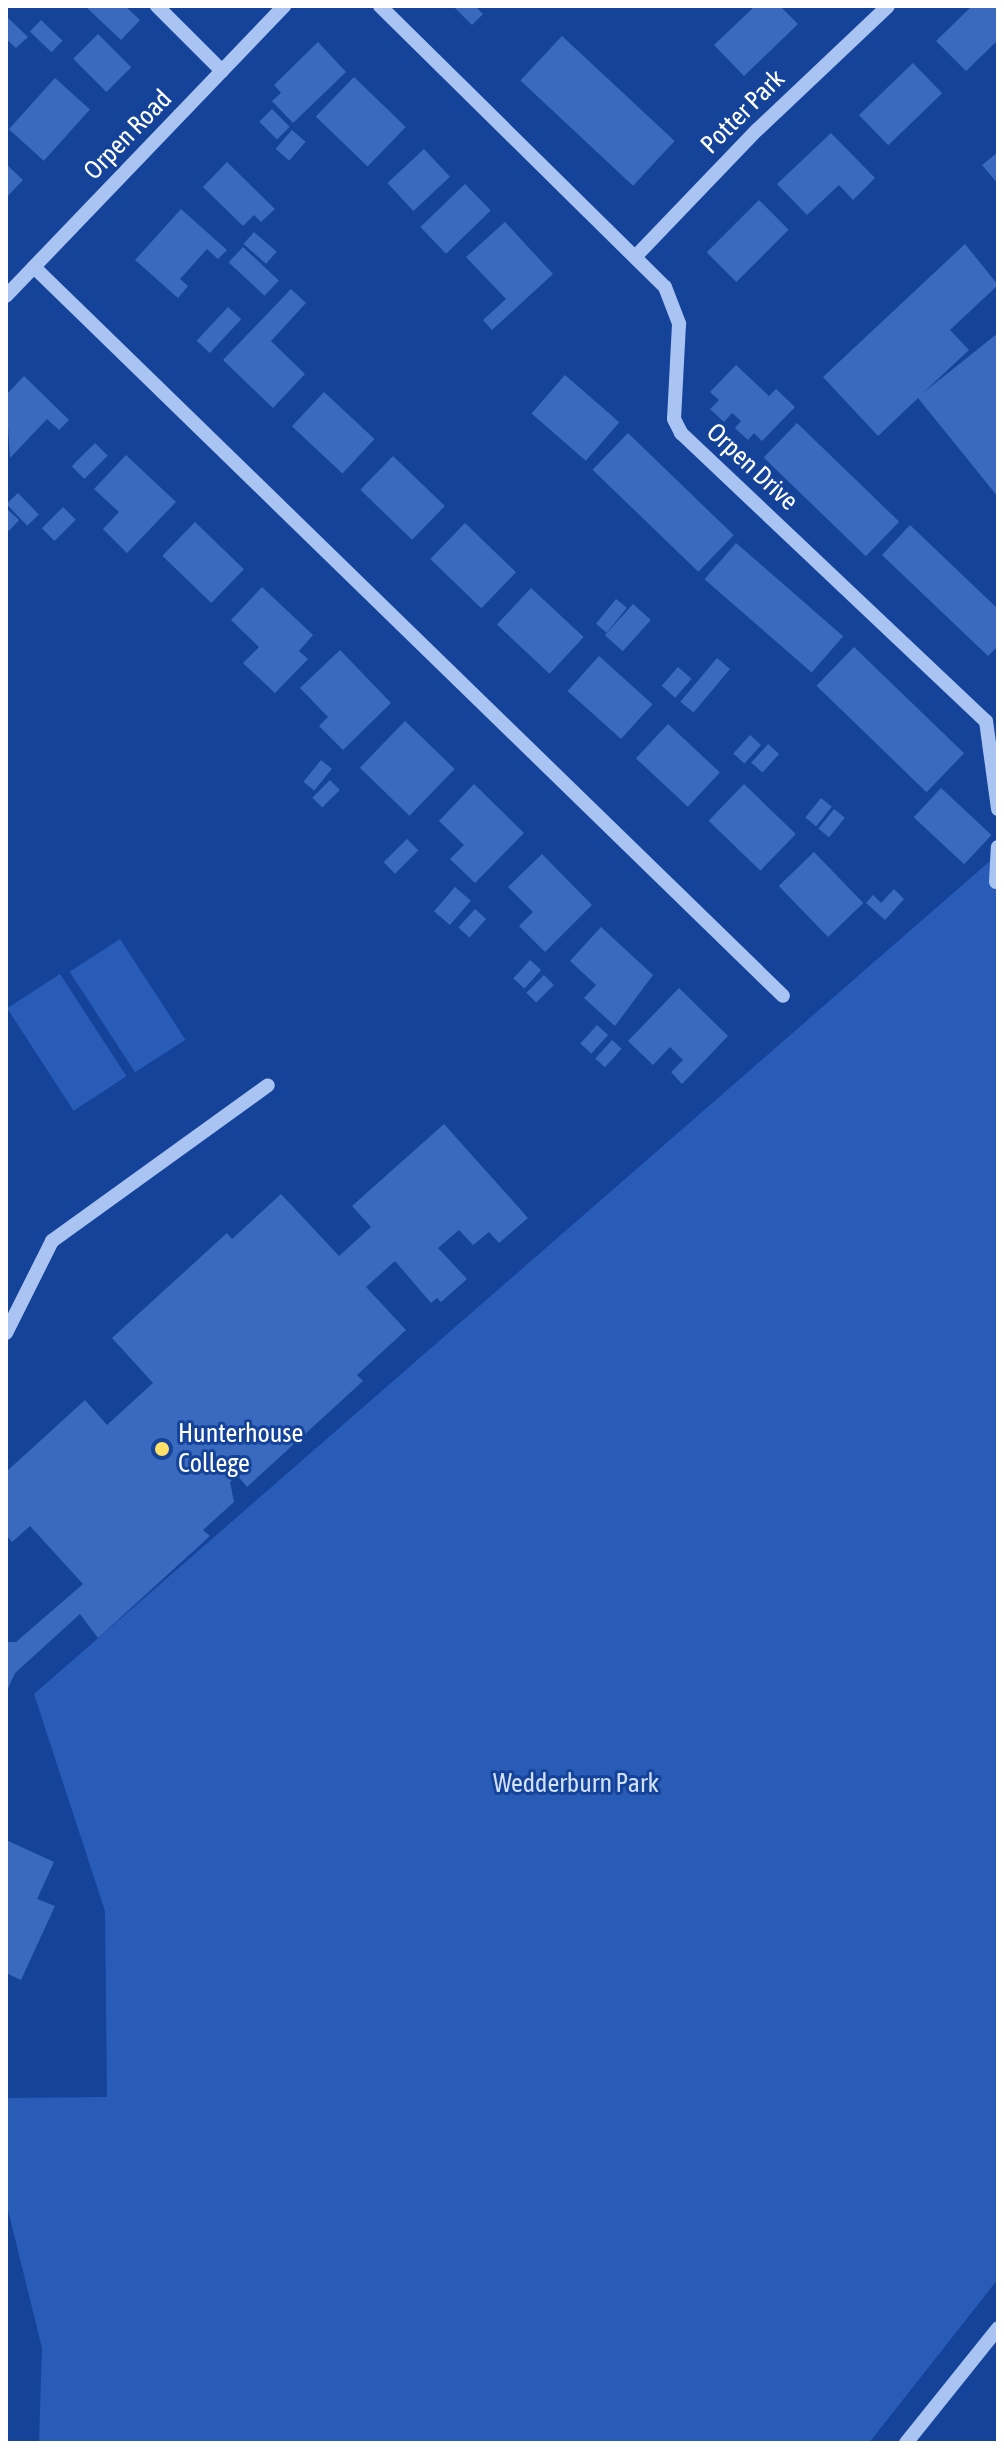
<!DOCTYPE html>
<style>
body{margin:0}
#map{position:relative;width:1004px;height:2449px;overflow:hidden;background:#154399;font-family:"Asap Condensed",sans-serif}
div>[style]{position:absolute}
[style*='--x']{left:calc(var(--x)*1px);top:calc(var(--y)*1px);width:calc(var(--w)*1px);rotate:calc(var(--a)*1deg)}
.green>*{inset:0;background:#295cb7;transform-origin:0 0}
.building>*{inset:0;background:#3a6abf;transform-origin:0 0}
.minor>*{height:14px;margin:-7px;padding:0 7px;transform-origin:7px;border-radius:7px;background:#a9c4f2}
.dots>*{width:22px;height:22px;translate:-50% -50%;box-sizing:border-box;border:4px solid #154399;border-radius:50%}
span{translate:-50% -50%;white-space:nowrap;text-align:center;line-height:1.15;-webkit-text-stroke:6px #154399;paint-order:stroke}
.street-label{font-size:26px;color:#fff}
.poi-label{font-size:26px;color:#fff}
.left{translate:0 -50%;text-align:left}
.park-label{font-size:26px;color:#d1e1fc}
.frame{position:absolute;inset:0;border:8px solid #fff;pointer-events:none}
</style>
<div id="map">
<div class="green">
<i style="clip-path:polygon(998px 854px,998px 2279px,869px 2443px,39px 2443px,42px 2348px,6px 2202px,6px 2098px,107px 2097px,105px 1911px,34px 1694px)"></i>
<i style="left:120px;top:939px;width:120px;height:60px;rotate:57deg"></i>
<i style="left:60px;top:974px;width:122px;height:63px;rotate:57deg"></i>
</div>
<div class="building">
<i style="clip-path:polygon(85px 6px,125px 6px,140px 20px,121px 40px)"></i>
<i style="clip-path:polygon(453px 6px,475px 6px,483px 14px,472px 25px)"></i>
<i style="clip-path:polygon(755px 6px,780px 6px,798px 24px,744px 76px,714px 45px)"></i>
<i style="clip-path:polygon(972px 6px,998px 6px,998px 40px,966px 71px,936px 41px)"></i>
<i style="clip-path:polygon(6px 16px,28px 37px,16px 48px,6px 39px)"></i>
<i style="left:41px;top:20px;width:30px;height:16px;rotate:44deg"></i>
<i style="left:98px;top:34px;width:47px;height:35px;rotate:45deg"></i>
<i style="left:562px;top:36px;width:154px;height:61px;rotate:43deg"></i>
<i style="clip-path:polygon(318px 42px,346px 72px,293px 123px,272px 101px,281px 93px,274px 85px)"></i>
<i style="left:913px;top:63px;width:42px;height:75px;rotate:46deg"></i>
<i style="left:354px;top:77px;width:72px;height:55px;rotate:44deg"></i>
<i style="left:55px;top:78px;width:47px;height:69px;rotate:42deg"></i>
<i style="left:272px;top:109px;width:25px;height:18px;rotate:45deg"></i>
<i style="left:292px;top:130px;width:18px;height:25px;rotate:41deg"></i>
<i style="clip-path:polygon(831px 133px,875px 178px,853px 200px,839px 185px,807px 215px,777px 184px)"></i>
<i style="left:424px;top:149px;width:38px;height:50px;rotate:47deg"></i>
<i style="clip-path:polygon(998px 152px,998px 184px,982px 165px)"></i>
<i style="clip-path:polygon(227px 162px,275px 209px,261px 222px,254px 215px,243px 226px,203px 187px)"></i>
<i style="clip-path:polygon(6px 164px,23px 180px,6px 198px)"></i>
<i style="left:465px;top:184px;width:37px;height:62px;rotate:46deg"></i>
<i style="left:759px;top:200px;width:42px;height:74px;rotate:45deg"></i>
<i style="clip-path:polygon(181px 209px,227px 250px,218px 259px,207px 249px,180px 279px,188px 286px,178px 298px,135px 260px)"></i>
<i style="clip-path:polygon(505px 222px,553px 274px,492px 330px,483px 320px,506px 299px,466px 257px)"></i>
<i style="left:254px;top:232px;width:30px;height:16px;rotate:41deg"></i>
<i style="clip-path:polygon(965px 244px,998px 285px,950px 330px,969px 350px,923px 393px,998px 333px,998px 497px,918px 398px,878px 436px,823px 377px)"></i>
<i style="left:243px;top:247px;width:49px;height:21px;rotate:43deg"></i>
<i style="clip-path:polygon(291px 289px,306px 303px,271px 341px,305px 374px,273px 408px,223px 360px)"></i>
<i style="left:228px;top:307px;width:18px;height:46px;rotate:43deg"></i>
<i style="clip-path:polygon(736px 365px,769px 396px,776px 389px,795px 407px,762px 441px,754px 433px,748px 440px,735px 428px,741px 421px,732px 413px,724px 422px,710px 409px,719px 400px,710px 392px)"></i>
<i style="left:565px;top:375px;width:72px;height:51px;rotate:41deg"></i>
<i style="clip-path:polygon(24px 376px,69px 420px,59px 430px,47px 419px,10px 458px,6px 395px)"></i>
<i style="left:324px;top:392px;width:69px;height:47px;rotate:43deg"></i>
<i style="left:797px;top:423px;width:142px;height:48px;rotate:44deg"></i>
<i style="left:628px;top:433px;width:147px;height:51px;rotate:44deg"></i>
<i style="left:95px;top:443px;width:18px;height:33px;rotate:45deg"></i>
<i style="clip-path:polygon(126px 455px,176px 502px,127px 553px,103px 529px,119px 512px,94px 489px)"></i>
<i style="left:393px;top:456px;width:72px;height:47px;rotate:44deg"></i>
<i style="left:18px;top:493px;width:30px;height:16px;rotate:46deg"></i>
<i style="left:63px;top:507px;width:18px;height:30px;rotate:45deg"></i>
<i style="clip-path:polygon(6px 508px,19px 520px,9px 531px,6px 528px)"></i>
<i style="left:195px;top:522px;width:68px;height:47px;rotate:44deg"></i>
<i style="left:465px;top:523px;width:71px;height:50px;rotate:44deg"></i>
<i style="clip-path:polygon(910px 525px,998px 609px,998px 646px,988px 656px,882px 555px)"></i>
<i style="left:736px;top:543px;width:142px;height:48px;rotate:41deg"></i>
<i style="clip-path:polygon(262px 587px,313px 635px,299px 651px,308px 659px,275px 693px,243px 663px,259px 647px,231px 620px)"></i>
<i style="left:531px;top:588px;width:72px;height:50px;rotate:43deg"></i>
<i style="left:616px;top:599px;width:14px;height:32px;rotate:39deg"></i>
<i style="left:633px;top:604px;width:24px;height:42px;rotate:42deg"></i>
<i style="left:854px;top:647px;width:153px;height:54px;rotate:44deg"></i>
<i style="clip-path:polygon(340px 650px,391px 703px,343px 750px,319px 726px,328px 717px,300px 688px)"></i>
<i style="left:599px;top:656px;width:72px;height:47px;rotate:42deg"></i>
<i style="left:717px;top:658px;width:17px;height:57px;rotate:40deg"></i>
<i style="left:678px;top:667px;width:18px;height:25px;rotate:41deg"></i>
<i style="left:405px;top:721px;width:69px;height:65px;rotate:44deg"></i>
<i style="left:668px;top:724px;width:71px;height:47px;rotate:43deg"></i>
<i style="left:750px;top:735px;width:15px;height:25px;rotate:42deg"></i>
<i style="left:768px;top:744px;width:15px;height:25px;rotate:42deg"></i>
<i style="left:321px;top:760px;width:14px;height:28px;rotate:39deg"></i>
<i style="left:330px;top:780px;width:14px;height:25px;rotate:45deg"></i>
<i style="clip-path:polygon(474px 784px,524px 833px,475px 883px,450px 859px,464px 845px,439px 821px)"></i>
<i style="left:744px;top:784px;width:72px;height:51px;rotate:44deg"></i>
<i style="left:941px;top:788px;width:69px;height:40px;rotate:43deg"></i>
<i style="left:821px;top:798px;width:14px;height:25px;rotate:39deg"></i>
<i style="left:834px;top:809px;width:14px;height:25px;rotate:39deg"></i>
<i style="left:407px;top:839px;width:16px;height:33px;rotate:45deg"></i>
<i style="left:814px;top:852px;width:71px;height:49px;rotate:46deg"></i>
<i style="clip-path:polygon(542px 854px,592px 905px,545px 952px,519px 926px,533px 912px,508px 887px)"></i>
<i style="left:455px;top:887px;width:21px;height:32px;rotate:41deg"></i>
<i style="clip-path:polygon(894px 889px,904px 899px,885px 920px,866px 903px,873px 895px,881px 903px)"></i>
<i style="left:475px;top:909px;width:15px;height:25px;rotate:42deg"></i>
<i style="clip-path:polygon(601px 927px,653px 975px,615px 1026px,584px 998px,596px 985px,570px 961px)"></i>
<i style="left:530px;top:960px;width:15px;height:25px;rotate:42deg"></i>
<i style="left:544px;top:975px;width:14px;height:25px;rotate:45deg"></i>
<i style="clip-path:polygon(679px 988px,728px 1036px,682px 1084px,671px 1072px,683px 1060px,670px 1047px,653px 1065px,628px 1041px)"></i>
<i style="left:597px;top:1025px;width:15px;height:25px;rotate:42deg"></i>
<i style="left:612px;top:1040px;width:13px;height:25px;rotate:42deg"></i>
<i style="clip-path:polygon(444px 1124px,528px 1218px,499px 1243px,489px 1232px,473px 1245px,459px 1230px,438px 1248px,467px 1279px,441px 1302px,437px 1298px,431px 1303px,395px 1261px,366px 1287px,406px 1330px,357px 1375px,363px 1381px,247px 1487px,237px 1475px,230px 1482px,234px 1502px,203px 1530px,210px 1536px,98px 1638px,80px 1614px,15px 1673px,6px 1693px,6px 1642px,16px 1642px,83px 1584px,30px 1526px,12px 1542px,6px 1535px,6px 1472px,85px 1400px,107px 1425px,153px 1383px,112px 1338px,227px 1233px,232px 1239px,281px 1194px,339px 1256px,371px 1227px,352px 1206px)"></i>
<i style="clip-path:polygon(6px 1840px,54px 1862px,37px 1899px,55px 1906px,21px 1980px,6px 1973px)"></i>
</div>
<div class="minor">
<i style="--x:157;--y:6;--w:92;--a:45"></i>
<i style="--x:380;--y:6;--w:400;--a:44.6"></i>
<i style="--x:665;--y:287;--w:40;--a:69"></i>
<i style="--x:679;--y:324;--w:95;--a:93"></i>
<i style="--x:674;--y:419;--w:16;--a:63"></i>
<i style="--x:681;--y:433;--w:419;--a:43.4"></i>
<i style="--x:986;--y:721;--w:89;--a:82.2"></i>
<i style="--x:635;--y:257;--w:176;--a:-46.2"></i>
<i style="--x:757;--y:130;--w:180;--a:-43.4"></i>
<i style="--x:34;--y:267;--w:1045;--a:44.22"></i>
<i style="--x:6;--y:296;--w:402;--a:-46.2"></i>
<i style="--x:996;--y:882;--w:35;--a:-87"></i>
<i style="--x:6;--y:1333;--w:103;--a:-63.4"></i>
<i style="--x:52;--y:1241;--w:266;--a:-35.8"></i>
<i style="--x:906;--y:2443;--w:147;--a:-51.3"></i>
</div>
<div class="dots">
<i style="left:162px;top:1449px;background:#ffe16a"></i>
</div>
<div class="street-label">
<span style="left:743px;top:112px;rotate:-45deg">Potter Park</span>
<span style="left:128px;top:135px;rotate:-46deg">Orpen Road</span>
<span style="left:752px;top:467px;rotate:43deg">Orpen Drive</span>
</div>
<div class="poi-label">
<span class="left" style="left:178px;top:1449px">Hunterhouse<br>College</span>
</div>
<div class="park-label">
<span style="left:576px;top:1784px">Wedderburn Park</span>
</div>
<div class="frame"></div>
</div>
